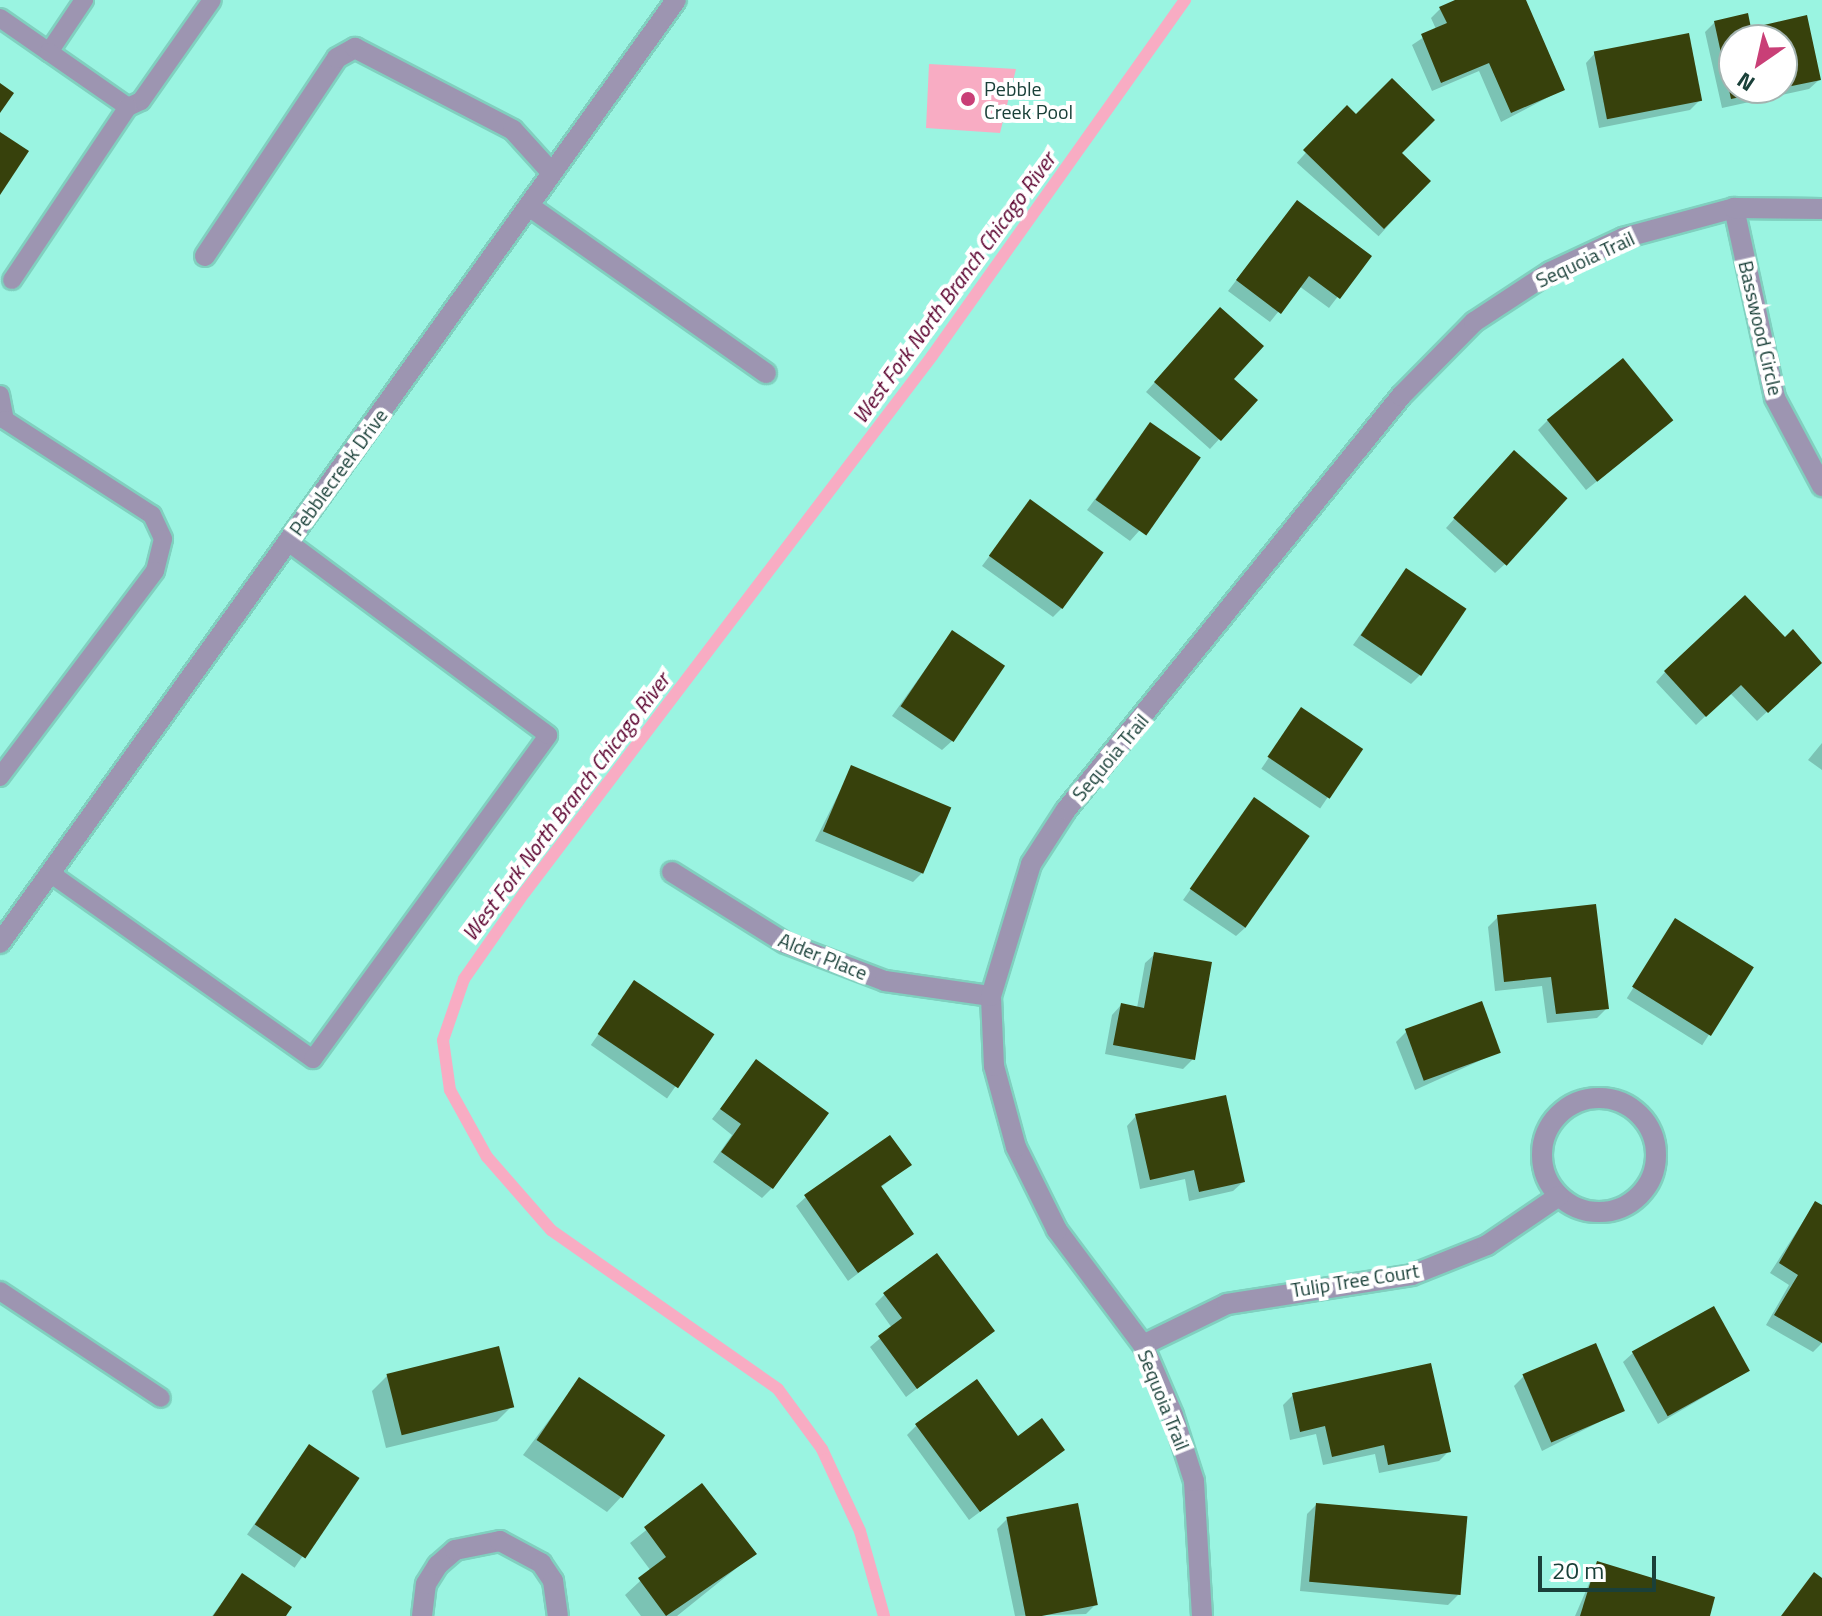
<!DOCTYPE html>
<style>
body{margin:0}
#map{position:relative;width:1822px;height:1616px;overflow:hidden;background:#9af4e1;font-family:"Titillium Web",sans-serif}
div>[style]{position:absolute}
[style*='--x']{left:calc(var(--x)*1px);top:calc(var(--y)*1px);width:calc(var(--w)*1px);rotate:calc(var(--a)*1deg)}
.water>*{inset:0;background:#f8acc3}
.shadow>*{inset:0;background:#0003;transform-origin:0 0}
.stream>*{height:12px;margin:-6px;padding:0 6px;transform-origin:6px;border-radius:6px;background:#f8acc3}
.building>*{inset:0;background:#37410c;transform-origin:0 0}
.roads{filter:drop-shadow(2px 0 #80d0bf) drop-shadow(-2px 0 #80d0bf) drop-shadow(0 2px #80d0bf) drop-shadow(0 -2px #80d0bf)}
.service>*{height:18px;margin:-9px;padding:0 9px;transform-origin:9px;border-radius:9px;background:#9d95b1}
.minor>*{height:20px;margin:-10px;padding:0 10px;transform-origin:10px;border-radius:10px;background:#9d95b1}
.minor>.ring{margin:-10px;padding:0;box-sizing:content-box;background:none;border:20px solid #9d95b1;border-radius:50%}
.dots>*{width:22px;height:22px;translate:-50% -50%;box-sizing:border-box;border:4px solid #fff;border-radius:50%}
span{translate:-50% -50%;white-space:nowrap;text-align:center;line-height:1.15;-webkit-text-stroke:8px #fff;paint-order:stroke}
.poi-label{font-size:20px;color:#1a4039}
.left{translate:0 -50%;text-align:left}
.street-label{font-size:20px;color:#1a4039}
.water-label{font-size:22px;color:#5a012d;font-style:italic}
.north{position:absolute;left:1718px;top:24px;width:80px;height:80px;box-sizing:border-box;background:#fff;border:2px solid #a3b3b0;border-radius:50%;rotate:214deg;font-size:22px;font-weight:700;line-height:32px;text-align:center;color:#1a4039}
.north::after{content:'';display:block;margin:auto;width:28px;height:36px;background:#c93f77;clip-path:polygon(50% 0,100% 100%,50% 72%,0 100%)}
.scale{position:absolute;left:1538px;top:1556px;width:118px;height:36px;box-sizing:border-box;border:4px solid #1a4039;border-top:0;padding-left:10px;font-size:24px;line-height:28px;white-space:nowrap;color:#1a4039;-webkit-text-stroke:6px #fff;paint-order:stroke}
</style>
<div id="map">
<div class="water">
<i style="clip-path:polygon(929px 64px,1016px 69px,1000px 133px,926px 128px)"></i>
</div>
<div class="shadow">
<i style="clip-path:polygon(1460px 0,1524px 0,1562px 90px,1501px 122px,1479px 71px,1432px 91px,1412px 45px,1436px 29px,1431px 18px,1441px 8px)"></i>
<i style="clip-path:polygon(evenodd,1805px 18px,1819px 80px,1809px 89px,1722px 108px,1705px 32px,1715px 22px,1749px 30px,1805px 18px,1734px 40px,1782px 40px,1782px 88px,1734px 88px,1734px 40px)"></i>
<i style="clip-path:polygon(1595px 53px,1700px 100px,1690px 110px,1599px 128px,1586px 63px)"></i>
<i style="left:1347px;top:107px;width:110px;height:75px;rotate:42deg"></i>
<i style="clip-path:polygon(1297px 202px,1369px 256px,1329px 308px,1299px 286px,1270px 322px,1228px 291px)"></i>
<i style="clip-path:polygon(1211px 319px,1231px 379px,1255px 400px,1210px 449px,1146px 392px)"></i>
<i style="clip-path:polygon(1548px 420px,1661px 430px,1586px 490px,1538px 430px)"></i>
<i style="clip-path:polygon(1150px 424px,1139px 531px,1130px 541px,1087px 510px)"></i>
<i style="clip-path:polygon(1504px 463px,1505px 564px,1495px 573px,1446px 528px)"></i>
<i style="clip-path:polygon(1030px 502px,1063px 607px,1053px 617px,982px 566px)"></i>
<i style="clip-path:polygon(1406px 570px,1420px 675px,1411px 684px,1353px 645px)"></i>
<i style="clip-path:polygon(952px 632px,952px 741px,942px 750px,892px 716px)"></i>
<i style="clip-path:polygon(1785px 640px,1811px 671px,1757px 721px,1730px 693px,1696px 725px,1656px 682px,1665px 672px)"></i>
<i style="left:1301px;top:710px;width:71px;height:71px;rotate:34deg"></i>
<i style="clip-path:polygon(1822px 743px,1822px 770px,1808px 760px)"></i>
<i style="clip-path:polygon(852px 767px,923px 872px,913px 882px,815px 841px)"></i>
<i style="clip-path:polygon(1254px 800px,1246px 927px,1236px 936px,1183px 900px)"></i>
<i style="clip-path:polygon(1498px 917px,1607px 1008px,1597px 1018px,1547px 1023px,1542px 986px,1495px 991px,1488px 927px)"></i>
<i style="left:1675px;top:921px;width:89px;height:91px;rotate:32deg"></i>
<i style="clip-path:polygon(1155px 954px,1193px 1059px,1183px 1069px,1105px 1054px,1112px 1015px,1121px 1005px,1137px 1008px,1145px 963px)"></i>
<i style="left:635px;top:982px;width:93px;height:77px;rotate:35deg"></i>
<i style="clip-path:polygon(1406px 1032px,1499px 1052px,1415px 1090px,1396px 1042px)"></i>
<i style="clip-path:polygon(756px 1062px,772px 1188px,762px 1198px,713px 1162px,732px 1135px,712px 1119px)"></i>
<i style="clip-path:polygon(1136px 1116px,1243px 1182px,1233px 1191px,1189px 1201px,1185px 1179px,1140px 1189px,1127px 1126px)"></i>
<i style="clip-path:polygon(909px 1165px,880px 1188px,912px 1233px,848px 1281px,796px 1206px,806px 1197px)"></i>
<i style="clip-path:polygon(1815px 1203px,1822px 1208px,1822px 1343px,1813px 1352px,1766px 1325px,1789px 1285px,1770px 1273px)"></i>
<i style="clip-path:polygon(885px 1294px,992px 1331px,906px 1397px,870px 1347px,892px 1328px,875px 1304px)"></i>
<i style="clip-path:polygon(1633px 1353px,1748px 1371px,1658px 1424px,1623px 1362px)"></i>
<i style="clip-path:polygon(387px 1376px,512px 1406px,497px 1421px,386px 1448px,372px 1391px)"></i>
<i style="clip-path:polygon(1524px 1376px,1623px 1410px,1542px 1451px,1514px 1386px)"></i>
<i style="clip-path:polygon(579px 1380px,621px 1497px,607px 1512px,523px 1455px)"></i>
<i style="clip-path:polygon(1293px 1395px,1449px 1451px,1439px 1461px,1379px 1473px,1375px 1454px,1323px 1465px,1316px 1434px,1290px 1440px,1283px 1405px)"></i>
<i style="clip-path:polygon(917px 1425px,1017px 1439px,1063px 1450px,969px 1520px,907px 1435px)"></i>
<i style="left:309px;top:1446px;width:58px;height:108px;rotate:35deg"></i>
<i style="clip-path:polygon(702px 1486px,754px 1554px,677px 1616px,641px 1616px,625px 1595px,651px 1571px,630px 1543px)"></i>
<i style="clip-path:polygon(1316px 1505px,1458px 1595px,1448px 1605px,1300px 1591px,1307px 1514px)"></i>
<i style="clip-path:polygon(1007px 1519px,1096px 1604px,1086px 1614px,1015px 1616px,997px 1529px)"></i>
<i style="clip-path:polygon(1598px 1563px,1708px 1616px,1575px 1616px)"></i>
<i style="clip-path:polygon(242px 1576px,284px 1616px,212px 1616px)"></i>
</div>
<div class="stream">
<i style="--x:884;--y:1616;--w:88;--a:-105.8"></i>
<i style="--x:860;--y:1531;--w:90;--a:-114.9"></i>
<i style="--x:822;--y:1449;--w:74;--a:-126.3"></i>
<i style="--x:778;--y:1389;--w:277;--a:-145"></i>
<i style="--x:551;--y:1230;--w:97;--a:-131.2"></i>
<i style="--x:487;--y:1157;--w:77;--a:-118.9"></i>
<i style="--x:450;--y:1090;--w:50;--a:-98"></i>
<i style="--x:443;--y:1040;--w:65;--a:-71"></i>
<i style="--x:464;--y:979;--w:106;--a:-55"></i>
<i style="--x:525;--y:892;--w:673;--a:-52.79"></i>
<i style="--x:932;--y:356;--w:437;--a:-54.6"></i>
</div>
<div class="building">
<i style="clip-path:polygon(1455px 0,1526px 0,1565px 90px,1511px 113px,1489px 63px,1441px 83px,1421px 34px,1447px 23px,1439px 7px)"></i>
<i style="clip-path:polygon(1748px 13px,1751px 28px,1807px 15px,1821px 80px,1782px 88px,1782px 40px,1734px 40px,1734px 88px,1778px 89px,1731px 99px,1714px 21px)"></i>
<i style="left:1689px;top:33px;width:69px;height:97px;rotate:79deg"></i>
<i style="clip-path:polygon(1392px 78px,1435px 120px,1402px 153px,1431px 181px,1384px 229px,1303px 150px,1347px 105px,1356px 114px)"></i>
<i style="clip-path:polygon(0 83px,14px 93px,0 113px)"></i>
<i style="clip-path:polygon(0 132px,29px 151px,0 195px)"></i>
<i style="clip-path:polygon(1297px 200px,1372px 256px,1340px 299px,1309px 276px,1281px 314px,1236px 280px)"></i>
<i style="clip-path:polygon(1220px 307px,1264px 346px,1234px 379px,1258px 400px,1221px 441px,1154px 382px)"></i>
<i style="left:1623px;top:358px;width:80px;height:98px;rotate:51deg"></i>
<i style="left:1150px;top:422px;width:62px;height:95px;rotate:35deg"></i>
<i style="left:1514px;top:450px;width:72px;height:91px;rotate:42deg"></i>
<i style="left:1030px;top:499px;width:91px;height:70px;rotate:36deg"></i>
<i style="left:1406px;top:568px;width:73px;height:81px;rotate:34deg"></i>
<i style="clip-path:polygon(1745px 595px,1785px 637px,1793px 629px,1822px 663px,1768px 713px,1741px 685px,1706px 717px,1664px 671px)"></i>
<i style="left:952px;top:630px;width:64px;height:92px;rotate:34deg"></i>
<i style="left:1301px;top:707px;width:75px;height:60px;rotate:34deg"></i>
<i style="left:851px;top:765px;width:109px;height:72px;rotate:23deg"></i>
<i style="left:1254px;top:797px;width:68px;height:112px;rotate:35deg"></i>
<i style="clip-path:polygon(1596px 904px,1609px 1009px,1556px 1014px,1551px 977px,1504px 982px,1497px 915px)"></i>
<i style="left:1675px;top:918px;width:93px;height:81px;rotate:32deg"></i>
<i style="clip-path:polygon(1154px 952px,1212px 962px,1195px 1060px,1113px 1045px,1121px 1003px,1144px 1008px)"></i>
<i style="left:634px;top:980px;width:97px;height:65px;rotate:34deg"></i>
<i style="left:1482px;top:1001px;width:55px;height:82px;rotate:70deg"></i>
<i style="clip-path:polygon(756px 1059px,829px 1113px,773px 1189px,721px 1152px,741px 1124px,720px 1109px)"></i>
<i style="clip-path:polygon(1226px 1095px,1245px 1182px,1199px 1192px,1194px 1170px,1150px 1180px,1135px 1114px)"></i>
<i style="clip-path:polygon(890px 1135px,912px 1165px,881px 1186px,914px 1234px,858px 1273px,804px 1195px)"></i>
<i style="clip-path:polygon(1815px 1201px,1822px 1205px,1822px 1343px,1774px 1315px,1798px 1275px,1779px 1263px)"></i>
<i style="clip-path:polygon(937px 1253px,995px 1331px,917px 1389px,878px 1336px,902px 1318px,883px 1293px)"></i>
<i style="left:1714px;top:1306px;width:74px;height:94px;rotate:61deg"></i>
<i style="left:1596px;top:1343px;width:74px;height:80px;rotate:67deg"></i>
<i style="left:499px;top:1346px;width:63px;height:116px;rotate:76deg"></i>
<i style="clip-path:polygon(1431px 1363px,1451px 1452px,1388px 1465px,1384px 1445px,1332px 1457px,1325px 1426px,1300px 1432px,1292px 1393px)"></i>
<i style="left:579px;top:1377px;width:104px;height:76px;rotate:34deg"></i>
<i style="clip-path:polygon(977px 1379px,1018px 1436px,1042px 1418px,1065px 1450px,980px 1512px,915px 1424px)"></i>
<i style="left:309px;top:1444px;width:61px;height:97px;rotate:34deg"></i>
<i style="clip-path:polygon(702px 1483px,757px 1554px,666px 1616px,638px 1578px,666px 1557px,644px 1527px)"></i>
<i style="left:1078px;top:1503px;width:104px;height:73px;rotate:79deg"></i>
<i style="left:1316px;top:1503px;width:152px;height:79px;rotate:5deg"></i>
<i style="clip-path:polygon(1597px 1561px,1715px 1597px,1710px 1616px,1580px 1616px)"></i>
<i style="clip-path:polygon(1814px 1572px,1822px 1578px,1822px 1616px,1781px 1616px)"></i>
<i style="clip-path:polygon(242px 1573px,292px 1607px,286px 1616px,213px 1616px)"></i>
</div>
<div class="roads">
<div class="service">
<i style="--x:0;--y:18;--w:60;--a:34.8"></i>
<i style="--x:49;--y:52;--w:63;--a:-56.1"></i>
<i style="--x:49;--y:52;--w:96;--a:34.8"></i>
<i style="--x:128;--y:107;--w:14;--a:-25"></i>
<i style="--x:141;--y:101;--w:123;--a:-54.9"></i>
<i style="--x:12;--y:280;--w:208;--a:-56.2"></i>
<i style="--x:0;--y:395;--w:25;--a:79"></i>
<i style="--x:5;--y:420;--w:175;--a:32.9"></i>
<i style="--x:152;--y:515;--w:26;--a:65"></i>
<i style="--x:163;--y:539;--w:33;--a:104"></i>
<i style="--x:155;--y:571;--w:258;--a:127"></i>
<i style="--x:50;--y:873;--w:322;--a:35.3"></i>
<i style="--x:313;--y:1059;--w:400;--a:-54"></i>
<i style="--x:548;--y:735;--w:324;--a:-143.4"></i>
<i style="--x:0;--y:1291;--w:193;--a:33.6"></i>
</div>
<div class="minor">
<i style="--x:529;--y:206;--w:290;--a:35.2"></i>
<i style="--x:1734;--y:208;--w:194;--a:77.8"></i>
<i style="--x:1775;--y:398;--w:100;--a:61.9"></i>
<i style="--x:205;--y:256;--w:238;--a:-56.3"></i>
<i style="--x:337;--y:58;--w:21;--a:-29"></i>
<i style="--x:355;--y:48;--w:178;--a:27.4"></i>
<i style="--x:513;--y:130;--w:58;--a:47.8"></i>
<i style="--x:672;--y:872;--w:133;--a:32.1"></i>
<i style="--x:785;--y:943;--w:107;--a:20.8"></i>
<i style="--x:885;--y:981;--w:107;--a:8.1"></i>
<i style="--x:0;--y:943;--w:1160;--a:-54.36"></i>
<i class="ring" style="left:1542px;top:1098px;width:94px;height:94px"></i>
<i style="--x:1143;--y:1345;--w:93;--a:-26"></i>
<i style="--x:1227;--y:1304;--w:187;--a:-8.9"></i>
<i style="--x:1412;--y:1275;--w:81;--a:-21.8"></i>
<i style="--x:1487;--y:1245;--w:87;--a:-34.2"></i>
<i style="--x:422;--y:1616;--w:32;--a:-83"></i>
<i style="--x:426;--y:1584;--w:22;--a:-58"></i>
<i style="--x:438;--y:1565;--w:23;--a:-41"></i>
<i style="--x:455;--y:1550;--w:46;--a:-11.3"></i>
<i style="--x:500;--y:1541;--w:47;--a:28.2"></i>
<i style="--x:541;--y:1563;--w:22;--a:56"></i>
<i style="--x:553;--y:1581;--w:35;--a:82"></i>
<i style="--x:1202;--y:1616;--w:135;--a:-93.4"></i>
<i style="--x:1194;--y:1481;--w:69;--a:-107.7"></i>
<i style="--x:1173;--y:1415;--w:76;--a:-113.2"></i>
<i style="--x:1143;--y:1345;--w:144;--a:-126.8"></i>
<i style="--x:1057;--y:1230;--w:93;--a:-116.3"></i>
<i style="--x:1016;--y:1147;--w:84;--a:-105.2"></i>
<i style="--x:994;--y:1066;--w:70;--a:-92.5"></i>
<i style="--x:991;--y:996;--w:138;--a:-73.1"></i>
<i style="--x:1031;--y:864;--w:64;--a:-57.1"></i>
<i style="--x:1066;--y:810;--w:533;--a:-51.02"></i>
<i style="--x:1401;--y:396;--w:104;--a:-45.4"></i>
<i style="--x:1474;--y:322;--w:91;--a:-33.3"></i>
<i style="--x:1550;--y:272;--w:81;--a:-25"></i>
<i style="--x:1623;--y:238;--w:115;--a:-15.1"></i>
<i style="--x:1734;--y:208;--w:88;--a:0.7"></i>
</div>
</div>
<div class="dots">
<i style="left:968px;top:99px;background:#c93f77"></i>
</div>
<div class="poi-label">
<span class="left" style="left:984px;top:100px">Pebble<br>Creek Pool</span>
</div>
<div class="street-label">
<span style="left:1585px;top:259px;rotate:-25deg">Sequoia Trail</span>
<span style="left:1761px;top:328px;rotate:77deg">Basswood Circle</span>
<span style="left:338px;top:472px;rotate:-54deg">Pebblecreek Drive</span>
<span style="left:1110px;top:757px;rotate:-50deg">Sequoia Trail</span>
<span style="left:823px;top:956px;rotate:22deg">Alder Place</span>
<span style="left:1355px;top:1280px;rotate:-9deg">Tulip Tree Court</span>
<span style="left:1164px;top:1400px;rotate:68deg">Sequoia Trail</span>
</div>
<div class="water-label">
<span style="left:954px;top:288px;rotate:-54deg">West Fork North Branch Chicago River</span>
<span style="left:566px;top:807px;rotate:-53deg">West Fork North Branch Chicago River</span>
</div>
<div class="north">N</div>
<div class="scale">20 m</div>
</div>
